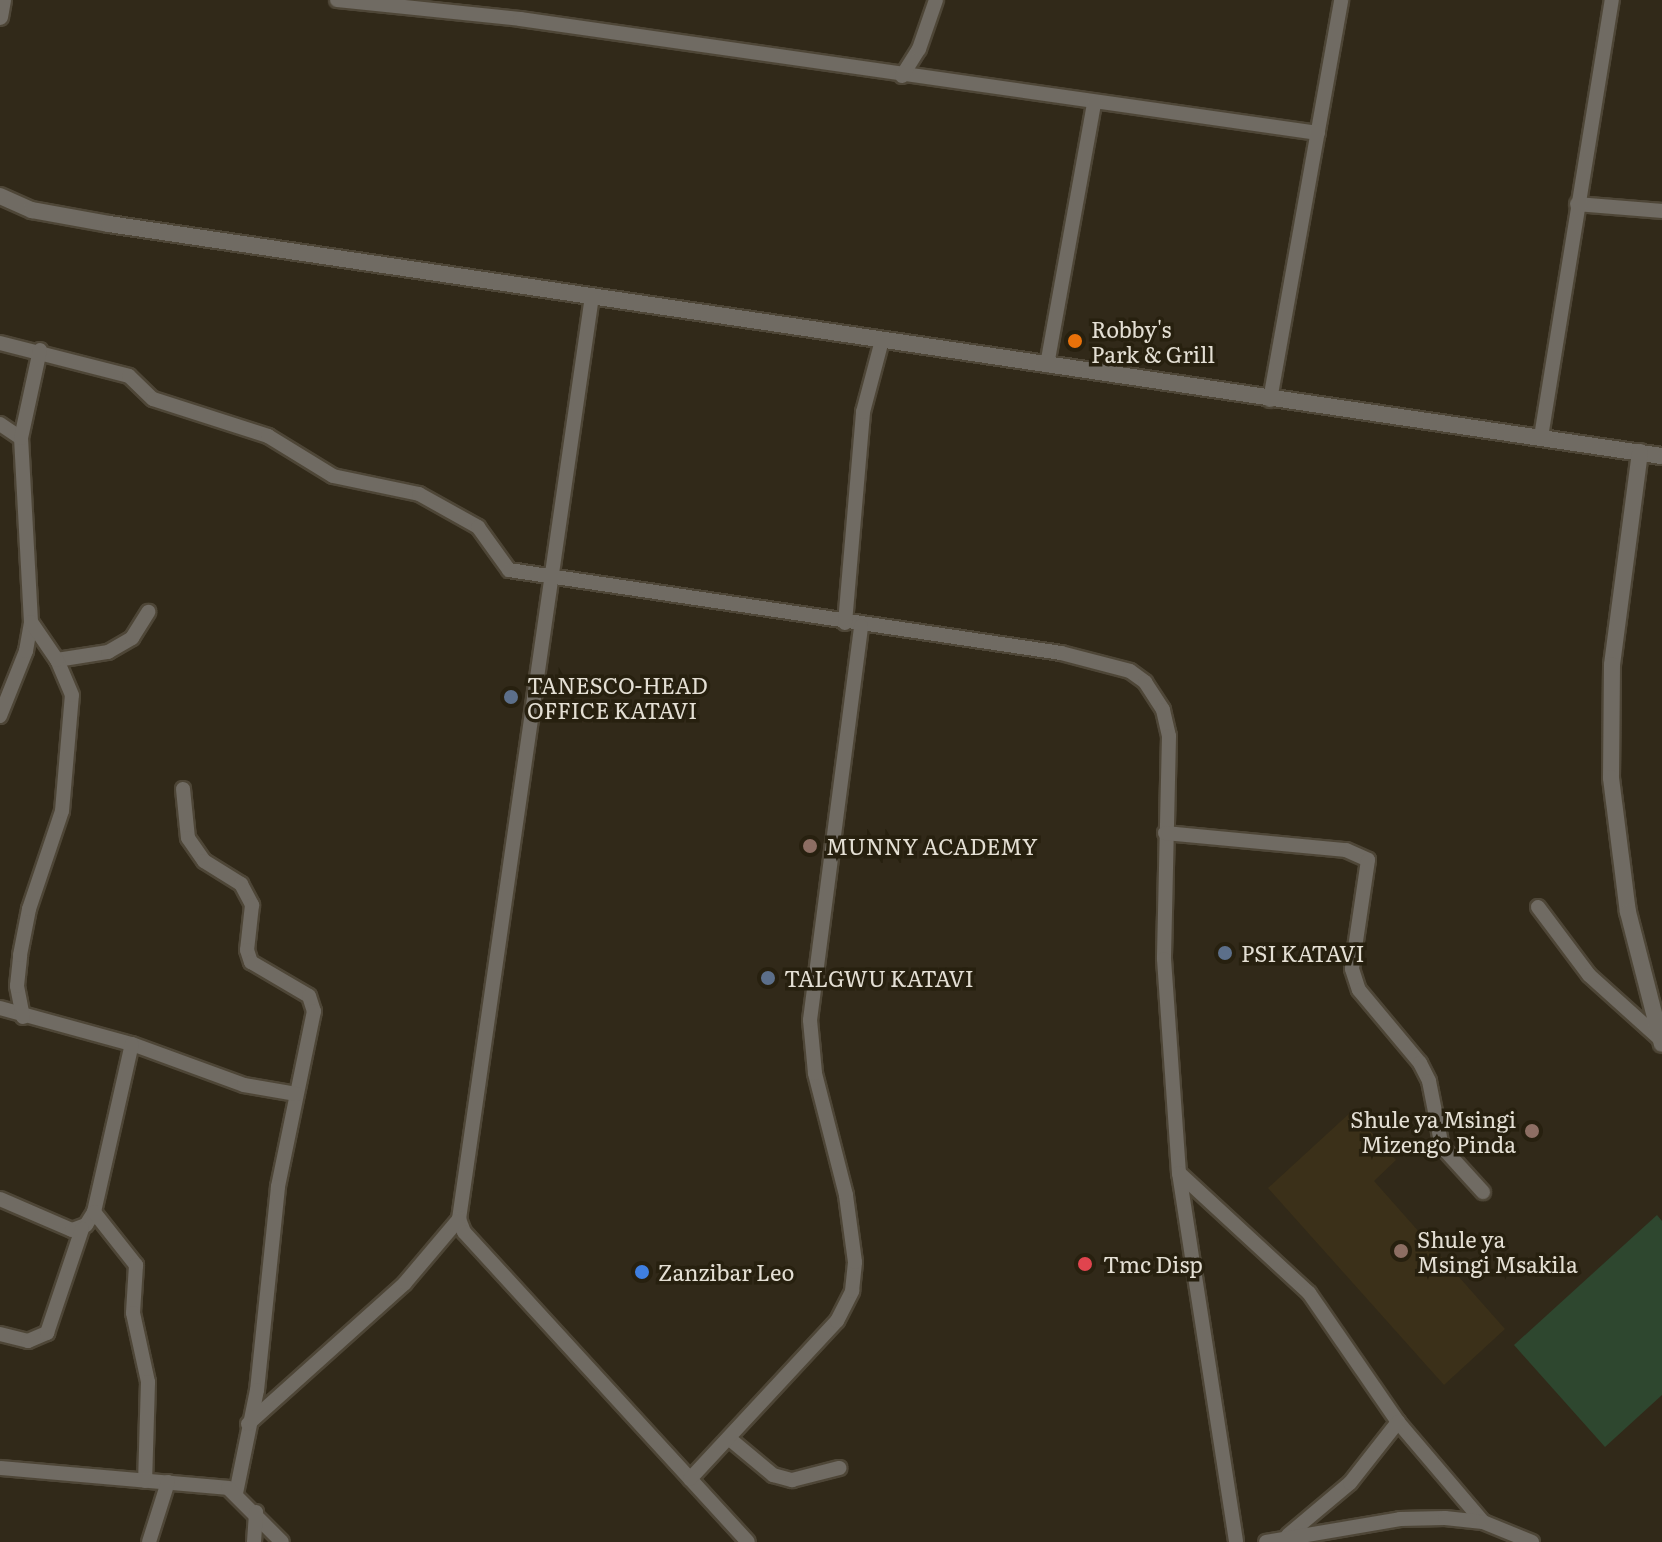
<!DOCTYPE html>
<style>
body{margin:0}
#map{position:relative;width:1662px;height:1542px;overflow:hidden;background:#312919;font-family:Literata,serif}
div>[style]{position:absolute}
.built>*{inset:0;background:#3b3019}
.green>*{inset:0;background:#2e472f}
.roads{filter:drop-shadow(2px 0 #4e4637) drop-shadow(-2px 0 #4e4637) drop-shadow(0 2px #4e4637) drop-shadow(0 -2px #4e4637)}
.minor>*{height:14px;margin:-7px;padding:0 7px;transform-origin:7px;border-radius:7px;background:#706b63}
.tertiary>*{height:16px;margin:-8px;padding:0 8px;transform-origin:8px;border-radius:8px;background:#706b63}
.dots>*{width:22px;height:22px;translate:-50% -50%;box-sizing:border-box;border:4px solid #27200f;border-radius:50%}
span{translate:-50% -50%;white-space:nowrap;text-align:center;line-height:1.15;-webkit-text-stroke:7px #27200f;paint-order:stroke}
.poi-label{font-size:22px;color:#e4dfd4}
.left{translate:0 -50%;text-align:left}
.right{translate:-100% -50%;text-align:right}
</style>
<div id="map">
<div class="built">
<i style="clip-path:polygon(1352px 1111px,1396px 1160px,1374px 1181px,1505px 1329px,1444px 1385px,1268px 1188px)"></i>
</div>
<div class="green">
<i style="clip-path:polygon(1657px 1215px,1662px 1221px,1662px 1395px,1605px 1447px,1514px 1345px)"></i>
</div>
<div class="roads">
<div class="minor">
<i style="left:337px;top:0;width:184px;rotate:5.9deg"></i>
<i style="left:520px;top:19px;width:806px;rotate:8.13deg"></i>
<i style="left:902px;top:76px;width:32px;rotate:-58deg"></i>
<i style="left:919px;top:49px;width:52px;rotate:-70.9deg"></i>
<i style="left:1577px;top:204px;width:85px;rotate:4.7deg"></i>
<i style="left:592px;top:296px;width:933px;rotate:98.2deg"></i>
<i style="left:459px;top:1219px;width:14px;rotate:69deg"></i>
<i style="left:464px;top:1232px;width:420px;rotate:47.5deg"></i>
<i style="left:0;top:343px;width:133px;rotate:14.3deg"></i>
<i style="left:129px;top:376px;width:33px;rotate:44deg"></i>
<i style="left:153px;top:399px;width:121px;rotate:17.8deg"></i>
<i style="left:268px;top:436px;width:76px;rotate:31.6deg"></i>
<i style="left:333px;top:476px;width:88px;rotate:11.8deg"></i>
<i style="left:419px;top:494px;width:68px;rotate:29.2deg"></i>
<i style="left:478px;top:527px;width:53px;rotate:54.2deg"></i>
<i style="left:509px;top:570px;width:558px;rotate:8.55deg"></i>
<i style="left:1061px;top:653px;width:71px;rotate:14.6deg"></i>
<i style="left:1130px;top:671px;width:19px;rotate:36deg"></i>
<i style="left:1145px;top:682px;width:33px;rotate:57deg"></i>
<i style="left:1163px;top:710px;width:27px;rotate:77deg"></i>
<i style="left:1169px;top:736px;width:223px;rotate:91.3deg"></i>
<i style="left:1164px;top:959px;width:215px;rotate:86deg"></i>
<i style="left:1179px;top:1173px;width:373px;rotate:81.2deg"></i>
<i style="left:1047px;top:365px;width:266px;rotate:-79.8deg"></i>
<i style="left:1270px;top:400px;width:406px;rotate:-79.9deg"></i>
<i style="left:0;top:424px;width:25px;rotate:34deg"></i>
<i style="left:1541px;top:437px;width:443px;rotate:-80.8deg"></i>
<i style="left:845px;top:623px;width:212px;rotate:-85.1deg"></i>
<i style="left:863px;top:412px;width:74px;rotate:-75.2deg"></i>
<i style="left:57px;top:660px;width:52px;rotate:-8.9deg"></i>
<i style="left:108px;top:652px;width:28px;rotate:-30deg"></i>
<i style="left:132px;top:638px;width:31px;rotate:-58deg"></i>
<i style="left:0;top:716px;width:70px;rotate:-68.2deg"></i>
<i style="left:26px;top:651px;width:29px;rotate:-80deg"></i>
<i style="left:31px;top:622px;width:184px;rotate:-93.1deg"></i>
<i style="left:21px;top:438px;width:90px;rotate:-77.8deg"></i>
<i style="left:183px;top:789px;width:49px;rotate:84.2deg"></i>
<i style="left:188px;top:838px;width:28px;rotate:55deg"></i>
<i style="left:204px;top:861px;width:44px;rotate:31.9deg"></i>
<i style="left:241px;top:884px;width:24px;rotate:62deg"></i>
<i style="left:252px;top:905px;width:45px;rotate:96.3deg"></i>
<i style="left:247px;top:950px;width:13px;rotate:72deg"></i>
<i style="left:251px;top:962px;width:67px;rotate:30.4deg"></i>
<i style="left:309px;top:996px;width:16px;rotate:72deg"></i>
<i style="left:314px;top:1011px;width:180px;rotate:101.6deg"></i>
<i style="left:278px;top:1187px;width:204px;rotate:95.9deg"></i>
<i style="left:257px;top:1390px;width:105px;rotate:101.5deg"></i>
<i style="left:1165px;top:833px;width:182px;rotate:5.4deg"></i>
<i style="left:1346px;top:850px;width:24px;rotate:24deg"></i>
<i style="left:1368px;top:860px;width:110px;rotate:98.4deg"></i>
<i style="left:1352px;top:969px;width:22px;rotate:72deg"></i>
<i style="left:1359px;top:990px;width:95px;rotate:50.1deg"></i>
<i style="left:1420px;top:1063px;width:20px;rotate:63deg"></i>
<i style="left:1429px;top:1081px;width:67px;rotate:78.9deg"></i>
<i style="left:1442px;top:1147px;width:61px;rotate:47.7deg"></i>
<i style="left:1538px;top:907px;width:85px;rotate:53.1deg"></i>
<i style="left:1589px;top:975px;width:96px;rotate:42deg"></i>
<i style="left:0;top:1008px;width:137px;rotate:15.3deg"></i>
<i style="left:132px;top:1044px;width:119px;rotate:20.1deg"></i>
<i style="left:244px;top:1085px;width:53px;rotate:9.8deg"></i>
<i style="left:23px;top:1017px;width:32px;rotate:-101deg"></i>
<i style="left:17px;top:986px;width:31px;rotate:-84deg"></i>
<i style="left:20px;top:955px;width:47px;rotate:-78.9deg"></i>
<i style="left:29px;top:909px;width:103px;rotate:-71.4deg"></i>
<i style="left:62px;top:811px;width:116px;rotate:-85.1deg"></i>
<i style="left:72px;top:695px;width:38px;rotate:-113deg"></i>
<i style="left:57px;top:660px;width:46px;rotate:-124.4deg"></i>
<i style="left:1179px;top:1173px;width:177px;rotate:42.7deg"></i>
<i style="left:1309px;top:1293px;width:157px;rotate:55.4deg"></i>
<i style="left:1398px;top:1422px;width:131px;rotate:49.6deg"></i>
<i style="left:0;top:1199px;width:78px;rotate:23.3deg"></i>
<i style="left:72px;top:1230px;width:15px;rotate:-20deg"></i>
<i style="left:86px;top:1225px;width:15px;rotate:-58deg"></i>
<i style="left:94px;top:1212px;width:172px;rotate:-77.3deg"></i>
<i style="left:94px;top:1212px;width:68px;rotate:51.6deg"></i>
<i style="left:136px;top:1265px;width:48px;rotate:93.6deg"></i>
<i style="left:133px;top:1313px;width:71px;rotate:77.7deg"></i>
<i style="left:148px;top:1382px;width:99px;rotate:91.7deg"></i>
<i style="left:0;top:1334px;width:29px;rotate:14deg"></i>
<i style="left:28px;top:1341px;width:21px;rotate:-23deg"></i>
<i style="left:47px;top:1333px;width:110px;rotate:-71.4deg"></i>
<i style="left:248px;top:1424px;width:211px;rotate:-41.9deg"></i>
<i style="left:405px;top:1283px;width:84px;rotate:-49.8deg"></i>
<i style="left:731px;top:1440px;width:55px;rotate:39.8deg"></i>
<i style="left:773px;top:1475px;width:20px;rotate:15deg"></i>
<i style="left:792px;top:1480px;width:49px;rotate:-14.3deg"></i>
<i style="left:0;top:1468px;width:229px;rotate:5deg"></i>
<i style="left:228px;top:1488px;width:76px;rotate:45deg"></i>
<i style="left:690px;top:1479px;width:216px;rotate:-47.1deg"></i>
<i style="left:837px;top:1321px;width:34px;rotate:-63deg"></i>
<i style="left:852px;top:1291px;width:29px;rotate:-84deg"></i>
<i style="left:855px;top:1262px;width:68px;rotate:-97.7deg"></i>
<i style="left:846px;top:1195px;width:126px;rotate:-104.3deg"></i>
<i style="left:815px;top:1073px;width:53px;rotate:-95.4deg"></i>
<i style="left:810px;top:1020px;width:397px;rotate:-82.6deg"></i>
<i style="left:1288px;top:1535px;width:81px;rotate:-40deg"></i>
<i style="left:1350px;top:1483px;width:78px;rotate:-51.8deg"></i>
<i style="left:149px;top:1542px;width:63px;rotate:-72.4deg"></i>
<i style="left:254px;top:1542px;width:30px;rotate:-86deg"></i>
<i style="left:1266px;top:1542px;width:136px;rotate:-9.7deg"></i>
<i style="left:1400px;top:1519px;width:45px;rotate:-1.3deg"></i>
<i style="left:1445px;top:1518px;width:38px;rotate:6deg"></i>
<i style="left:1483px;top:1522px;width:53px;rotate:22.2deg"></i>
</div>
<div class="tertiary">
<i style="left:0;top:17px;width:17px;rotate:-80deg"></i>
<i style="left:0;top:196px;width:35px;rotate:24deg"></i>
<i style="left:32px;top:210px;width:78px;rotate:10.3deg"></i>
<i style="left:109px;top:224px;width:1570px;rotate:8.5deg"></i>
<i style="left:1640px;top:452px;width:215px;rotate:97.5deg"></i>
<i style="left:1612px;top:665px;width:113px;rotate:90.5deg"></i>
<i style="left:1611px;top:778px;width:135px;rotate:82.8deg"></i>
<i style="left:1628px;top:912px;width:136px;rotate:75.6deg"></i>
</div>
</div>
<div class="dots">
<i style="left:1075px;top:341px;background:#e8710a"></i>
<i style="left:511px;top:697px;background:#5c6f8a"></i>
<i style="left:810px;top:846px;background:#8d6e63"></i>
<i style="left:1225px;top:953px;background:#5c6f8a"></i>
<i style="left:768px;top:978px;background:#5c6f8a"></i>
<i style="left:1532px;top:1131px;background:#8d6e63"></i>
<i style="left:1401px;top:1251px;background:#8d6e63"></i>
<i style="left:1085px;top:1264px;background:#e0444e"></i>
<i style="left:642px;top:1272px;background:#3f7fe0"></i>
</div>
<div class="poi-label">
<span class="left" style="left:1091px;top:341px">Robby's<br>Park &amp; Grill</span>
<span class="left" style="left:527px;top:697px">TANESCO-HEAD<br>OFFICE KATAVI</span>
<span class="left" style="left:826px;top:846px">MUNNY ACADEMY</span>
<span class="left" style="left:1241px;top:953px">PSI KATAVI</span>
<span class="left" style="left:784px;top:978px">TALGWU KATAVI</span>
<span class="right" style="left:1516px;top:1131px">Shule ya Msingi<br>Mizengo Pinda</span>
<span class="left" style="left:1417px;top:1251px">Shule ya<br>Msingi Msakila</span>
<span class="left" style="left:1103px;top:1264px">Tmc Disp</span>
<span class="left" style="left:658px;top:1272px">Zanzibar Leo</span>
</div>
</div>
